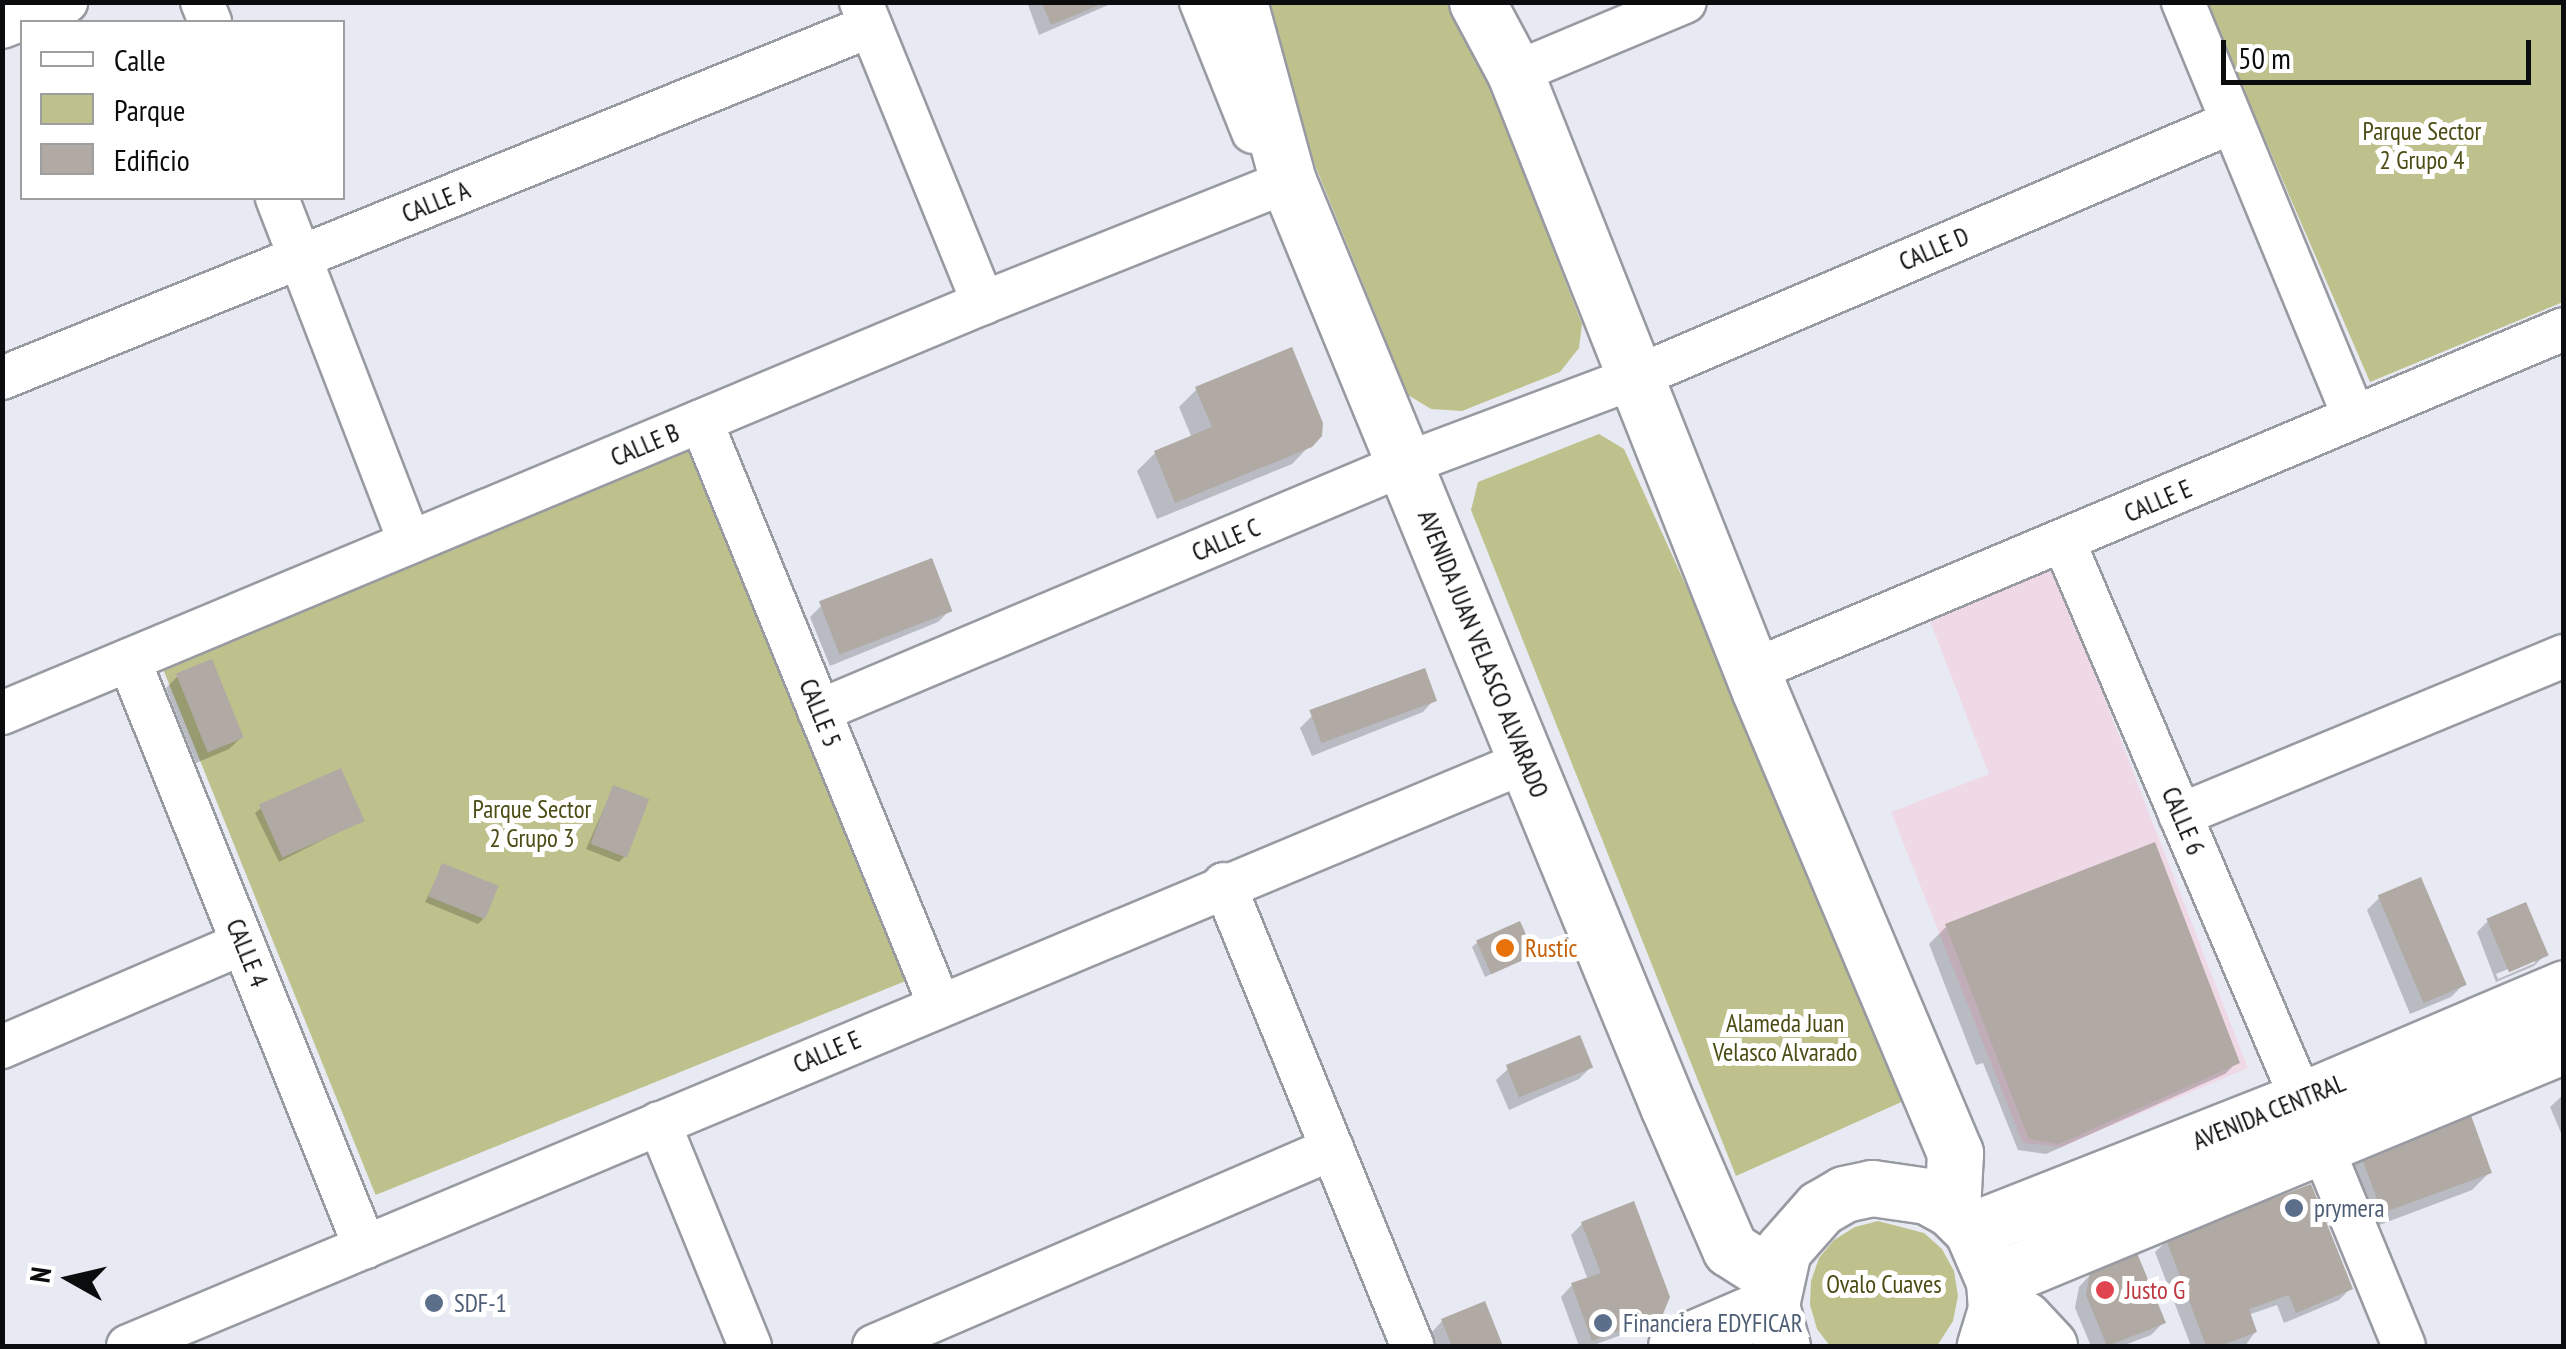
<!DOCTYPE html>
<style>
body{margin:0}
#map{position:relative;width:2566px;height:1349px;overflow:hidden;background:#e7eaf2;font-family:"PT Sans Narrow",sans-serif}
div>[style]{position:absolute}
.commercial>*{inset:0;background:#f0d9e6}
.green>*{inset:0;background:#bfc18d;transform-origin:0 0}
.shadow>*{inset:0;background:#0003}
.building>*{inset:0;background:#b0a9a4;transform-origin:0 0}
.roads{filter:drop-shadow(2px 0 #989aa2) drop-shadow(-2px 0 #989aa2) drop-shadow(0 2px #989aa2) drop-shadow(0 -2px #989aa2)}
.street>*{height:42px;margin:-21px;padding:0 21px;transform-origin:21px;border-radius:21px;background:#fff}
.secondary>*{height:55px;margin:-27.5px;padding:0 27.5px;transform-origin:27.5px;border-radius:27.5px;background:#fff}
.dots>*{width:28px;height:28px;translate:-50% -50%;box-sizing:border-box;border:5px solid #fff;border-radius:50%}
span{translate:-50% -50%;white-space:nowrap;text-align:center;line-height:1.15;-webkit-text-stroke:10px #fff;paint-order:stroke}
.park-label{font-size:25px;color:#4c4d15}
.street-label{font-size:25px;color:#0b0c0e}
.food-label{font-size:25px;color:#c56008}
.left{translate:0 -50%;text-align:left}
.service-label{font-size:25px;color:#4e5e75}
.health-label{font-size:25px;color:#be3a42}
.frame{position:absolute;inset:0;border:5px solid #0b0c0e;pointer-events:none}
.legend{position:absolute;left:20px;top:20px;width:325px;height:180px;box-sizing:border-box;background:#fff;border:2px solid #9d9e9f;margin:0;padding:12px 18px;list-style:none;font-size:30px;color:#0b0c0e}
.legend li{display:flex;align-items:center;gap:20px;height:50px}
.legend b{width:50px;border:2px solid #9d9e9f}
.north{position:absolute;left:20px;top:1229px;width:100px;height:100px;-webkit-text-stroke:8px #fff;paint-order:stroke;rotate:278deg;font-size:28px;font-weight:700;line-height:40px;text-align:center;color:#0b0c0e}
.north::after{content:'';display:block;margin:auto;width:35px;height:45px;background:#0b0c0e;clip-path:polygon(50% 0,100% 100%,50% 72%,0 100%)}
.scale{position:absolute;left:2221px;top:40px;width:310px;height:45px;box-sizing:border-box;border:5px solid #0b0c0e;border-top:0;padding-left:12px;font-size:30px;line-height:35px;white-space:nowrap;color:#0b0c0e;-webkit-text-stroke:8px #fff;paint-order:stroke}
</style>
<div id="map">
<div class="commercial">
<i style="clip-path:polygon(2052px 563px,2248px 1068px,2061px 1147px,2023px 1143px,1891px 812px,1989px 774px,1927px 613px)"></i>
</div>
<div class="green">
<i style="clip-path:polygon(1267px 3px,1451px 3px,1486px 76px,1582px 324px,1579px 348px,1560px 372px,1462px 411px,1431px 409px,1408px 395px,1315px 165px)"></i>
<i style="clip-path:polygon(2206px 3px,2563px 3px,2563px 302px,2370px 382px)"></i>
<i style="clip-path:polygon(1599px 434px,1624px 449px,1917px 1095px,1736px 1176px,1471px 510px,1478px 482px)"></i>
<i style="left:690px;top:449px;width:574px;height:571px;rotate:68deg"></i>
<i style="clip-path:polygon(1878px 1221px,1924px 1233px,1942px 1249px,1954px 1271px,1958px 1296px,1953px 1321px,1937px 1346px,1830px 1346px,1817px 1329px,1810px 1305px,1811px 1281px,1819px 1258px,1834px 1240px,1855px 1227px)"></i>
</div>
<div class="shadow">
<i style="clip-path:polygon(1027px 2px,1115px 2px,1039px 35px)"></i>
<i style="clip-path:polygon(1196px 390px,1320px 435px,1292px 464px,1157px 519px,1137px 471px,1155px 453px,1192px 438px,1179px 407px)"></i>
<i style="clip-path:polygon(822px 605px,949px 611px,938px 622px,830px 666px,810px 617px)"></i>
<i style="clip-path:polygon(178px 676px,241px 738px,229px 749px,196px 763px,166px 688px)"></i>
<i style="clip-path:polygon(1434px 700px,1423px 712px,1312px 756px,1300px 728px,1312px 716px)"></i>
<i style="clip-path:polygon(613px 788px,624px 857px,619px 862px,586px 849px)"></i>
<i style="clip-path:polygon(261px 808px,362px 820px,279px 862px,255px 813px)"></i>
<i style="clip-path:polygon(443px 866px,483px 919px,478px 924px,425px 902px)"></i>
<i style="clip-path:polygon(2379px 898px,2463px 985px,2451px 997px,2410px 1014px,2367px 910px)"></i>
<i style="clip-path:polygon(evenodd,2488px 921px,2546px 954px,2534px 966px,2496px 982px,2477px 932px,2488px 921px,2535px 958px,2535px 963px,2498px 979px,2496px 974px,2535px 958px)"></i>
<i style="clip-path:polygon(1946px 927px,2237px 1062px,2225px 1074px,2046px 1154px,2018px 1150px,1983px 1063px,1976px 1065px,1929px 944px)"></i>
<i style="clip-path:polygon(1478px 942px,1532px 955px,1485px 977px,1472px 947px)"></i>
<i style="clip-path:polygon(1591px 1067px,1579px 1079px,1509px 1110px,1496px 1080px,1508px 1069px)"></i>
<i style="clip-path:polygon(2564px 1094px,2564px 1140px,2550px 1107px)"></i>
<i style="clip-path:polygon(2362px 1154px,2490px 1172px,2472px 1190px,2366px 1230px,2344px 1172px)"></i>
<i style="clip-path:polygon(1582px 1224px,1661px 1313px,1649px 1325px,1591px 1346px,1579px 1346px,1561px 1297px,1572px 1285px,1588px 1280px,1571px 1235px)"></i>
<i style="clip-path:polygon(2167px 1241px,2350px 1289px,2339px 1300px,2284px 1323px,2277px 1305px,2248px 1315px,2255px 1332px,2245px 1346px,2191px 1346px,2155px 1252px)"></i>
<i style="clip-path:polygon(2091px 1274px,2163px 1323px,2151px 1335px,2122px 1346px,2091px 1346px,2075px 1308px,2079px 1287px)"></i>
<i style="clip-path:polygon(1483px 1304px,1500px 1346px,1436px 1346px,1431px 1333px,1442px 1321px)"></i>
</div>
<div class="building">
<i style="clip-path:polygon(1042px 3px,1104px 3px,1051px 25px)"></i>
<i style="clip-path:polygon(1292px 347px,1323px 423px,1322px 436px,1312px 447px,1175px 503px,1154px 451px,1212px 427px,1195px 387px)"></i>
<i style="left:932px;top:558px;width:57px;height:121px;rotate:69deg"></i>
<i style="left:212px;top:659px;width:85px;height:39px;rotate:68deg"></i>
<i style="left:1425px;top:668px;width:35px;height:123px;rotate:70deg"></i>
<i style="left:341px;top:768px;width:58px;height:90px;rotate:66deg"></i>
<i style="left:613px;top:785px;width:39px;height:63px;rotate:21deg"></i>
<i style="clip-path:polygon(2155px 842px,2240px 1063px,2059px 1144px,2029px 1139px,1945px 924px)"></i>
<i style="left:442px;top:863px;width:61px;height:36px;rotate:22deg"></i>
<i style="left:2421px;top:877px;width:117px;height:47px;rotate:67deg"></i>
<i style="left:2526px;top:902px;width:58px;height:43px;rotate:67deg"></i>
<i style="left:1520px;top:921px;width:37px;height:48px;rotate:66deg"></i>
<i style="left:1580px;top:1035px;width:35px;height:80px;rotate:68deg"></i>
<i style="left:2469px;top:1110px;width:67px;height:117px;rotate:70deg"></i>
<i style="clip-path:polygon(2311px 1184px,2353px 1289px,2296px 1313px,2289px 1295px,2249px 1309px,2257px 1332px,2220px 1346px,2206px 1346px,2166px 1239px)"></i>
<i style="clip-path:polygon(1634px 1201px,1670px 1297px,1663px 1314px,1592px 1341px,1571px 1283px,1601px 1273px,1581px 1222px)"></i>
<i style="clip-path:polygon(2137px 1253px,2166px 1323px,2107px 1346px,2086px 1295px,2090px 1272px)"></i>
<i style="clip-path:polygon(1485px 1301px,1503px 1346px,1452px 1346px,1441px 1319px)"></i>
</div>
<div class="roads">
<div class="street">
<i style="left:202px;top:2px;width:22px;rotate:68deg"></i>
<i style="left:861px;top:2px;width:325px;rotate:67.9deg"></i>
<i style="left:1201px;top:2px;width:140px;rotate:68.2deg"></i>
<i style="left:2183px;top:2px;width:448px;rotate:67.6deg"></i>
<i style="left:2px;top:27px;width:69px;rotate:-21.3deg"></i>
<i style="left:1515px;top:73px;width:184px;rotate:-22.7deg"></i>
<i style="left:277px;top:198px;width:369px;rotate:68.9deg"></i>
<i style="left:2px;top:378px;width:937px;rotate:-22.07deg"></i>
<i style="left:701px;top:421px;width:630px;rotate:67.79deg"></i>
<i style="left:2064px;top:542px;width:607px;rotate:66.9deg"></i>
<i style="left:129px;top:660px;width:633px;rotate:68.1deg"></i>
<i style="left:1752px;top:671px;width:881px;rotate:-22.84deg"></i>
<i style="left:819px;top:711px;width:636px;rotate:-22.86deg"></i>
<i style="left:1405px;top:464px;width:247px;rotate:-20.6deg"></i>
<i style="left:1636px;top:377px;width:648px;rotate:-23.16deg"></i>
<i style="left:2px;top:713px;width:1063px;rotate:-22.68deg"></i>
<i style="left:983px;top:303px;width:328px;rotate:-21.8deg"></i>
<i style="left:2180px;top:815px;width:416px;rotate:-22.5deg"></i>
<i style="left:1224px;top:884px;width:499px;rotate:67.8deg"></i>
<i style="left:2px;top:1047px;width:262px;rotate:-23.3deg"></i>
<i style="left:659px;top:1123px;width:241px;rotate:67.8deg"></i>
<i style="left:2322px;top:1147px;width:215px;rotate:67.6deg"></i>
<i style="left:128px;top:1346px;width:1516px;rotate:-22.69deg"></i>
<i style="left:874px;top:1346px;width:499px;rotate:-23.3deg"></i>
</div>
<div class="secondary">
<i style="left:1239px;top:2px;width:186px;rotate:74.7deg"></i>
<i style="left:1288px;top:181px;width:1000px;rotate:67.67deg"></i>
<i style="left:1668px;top:1106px;width:156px;rotate:66.6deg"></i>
<i style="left:1730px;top:1249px;width:52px;rotate:32.5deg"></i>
<i style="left:1477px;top:2px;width:81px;rotate:61.8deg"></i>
<i style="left:1515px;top:73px;width:663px;rotate:68.39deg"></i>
<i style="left:1759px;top:689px;width:504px;rotate:67.1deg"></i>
<i style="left:1955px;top:1153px;width:57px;rotate:93deg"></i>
<i style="left:1972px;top:1230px;width:355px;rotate:-21.5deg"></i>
<i style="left:2302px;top:1100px;width:285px;rotate:-23.1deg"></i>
<i style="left:1994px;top:1281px;width:617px;rotate:-22.49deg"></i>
<i style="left:1996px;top:1309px;width:30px;rotate:20deg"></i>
<i style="left:2024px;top:1319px;width:37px;rotate:47deg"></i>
<i style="left:1676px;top:1346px;width:103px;rotate:-23.3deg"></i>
<i style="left:1782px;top:1346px;width:42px;rotate:-105deg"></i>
<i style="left:1771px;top:1305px;width:56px;rotate:-77.7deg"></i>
<i style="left:1783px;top:1250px;width:56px;rotate:-48.6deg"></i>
<i style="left:1820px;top:1208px;width:28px;rotate:-30deg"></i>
<i style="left:1844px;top:1194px;width:29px;rotate:-12deg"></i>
<i style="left:1872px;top:1188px;width:56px;rotate:8.3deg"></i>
<i style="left:1927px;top:1196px;width:29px;rotate:29deg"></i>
<i style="left:1952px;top:1210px;width:28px;rotate:45deg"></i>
<i style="left:1972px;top:1230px;width:56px;rotate:66.7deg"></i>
<i style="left:1994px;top:1281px;width:28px;rotate:86deg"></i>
<i style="left:1996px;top:1309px;width:39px;rotate:107deg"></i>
</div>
</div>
<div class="dots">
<i style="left:1505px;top:948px;background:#e8710a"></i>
<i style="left:2294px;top:1208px;background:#5c6f8a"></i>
<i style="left:2105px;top:1290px;background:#e0444e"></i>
<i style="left:434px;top:1303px;background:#5c6f8a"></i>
<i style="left:1603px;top:1323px;background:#5c6f8a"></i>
</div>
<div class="park-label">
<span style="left:2422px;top:146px">Parque Sector<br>2 Grupo 4</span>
<span style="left:532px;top:824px">Parque Sector<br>2 Grupo 3</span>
<span style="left:1785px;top:1038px">Alameda Juan<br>Velasco Alvarado</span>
<span style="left:1884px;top:1284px">Ovalo Cuaves</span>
</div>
<div class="street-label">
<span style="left:436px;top:202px;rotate:-22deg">CALLE A</span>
<span style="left:1934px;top:249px;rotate:-23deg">CALLE D</span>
<span style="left:645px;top:445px;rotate:-23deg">CALLE B</span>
<span style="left:2158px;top:501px;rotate:-23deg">CALLE E</span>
<span style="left:1226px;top:540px;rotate:-23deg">CALLE C</span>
<span style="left:1483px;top:654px;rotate:68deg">AVENIDA JUAN VELASCO ALVARADO</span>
<span style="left:820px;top:713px;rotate:68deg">CALLE 5</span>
<span style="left:2183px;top:821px;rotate:67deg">CALLE 6</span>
<span style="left:247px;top:953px;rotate:68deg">CALLE 4</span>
<span style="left:827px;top:1052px;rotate:-23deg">CALLE E</span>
<span style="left:2269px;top:1112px;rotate:-22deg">AVENIDA CENTRAL</span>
</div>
<div class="food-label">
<span class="left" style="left:1525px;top:948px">Rustic</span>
</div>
<div class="service-label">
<span class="left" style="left:2314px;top:1208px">prymera</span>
<span class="left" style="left:454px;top:1303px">SDF-1</span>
<span class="left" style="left:1623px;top:1323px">Financiera EDYFICAR</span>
</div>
<div class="health-label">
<span class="left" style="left:2125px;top:1290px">Justo G</span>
</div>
<div class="frame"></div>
<ul class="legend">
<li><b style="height:12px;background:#fff"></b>Calle</li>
<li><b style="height:28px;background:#bfc18d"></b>Parque</li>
<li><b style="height:28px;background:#b0a9a4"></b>Edificio</li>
</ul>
<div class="north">N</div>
<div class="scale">50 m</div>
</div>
